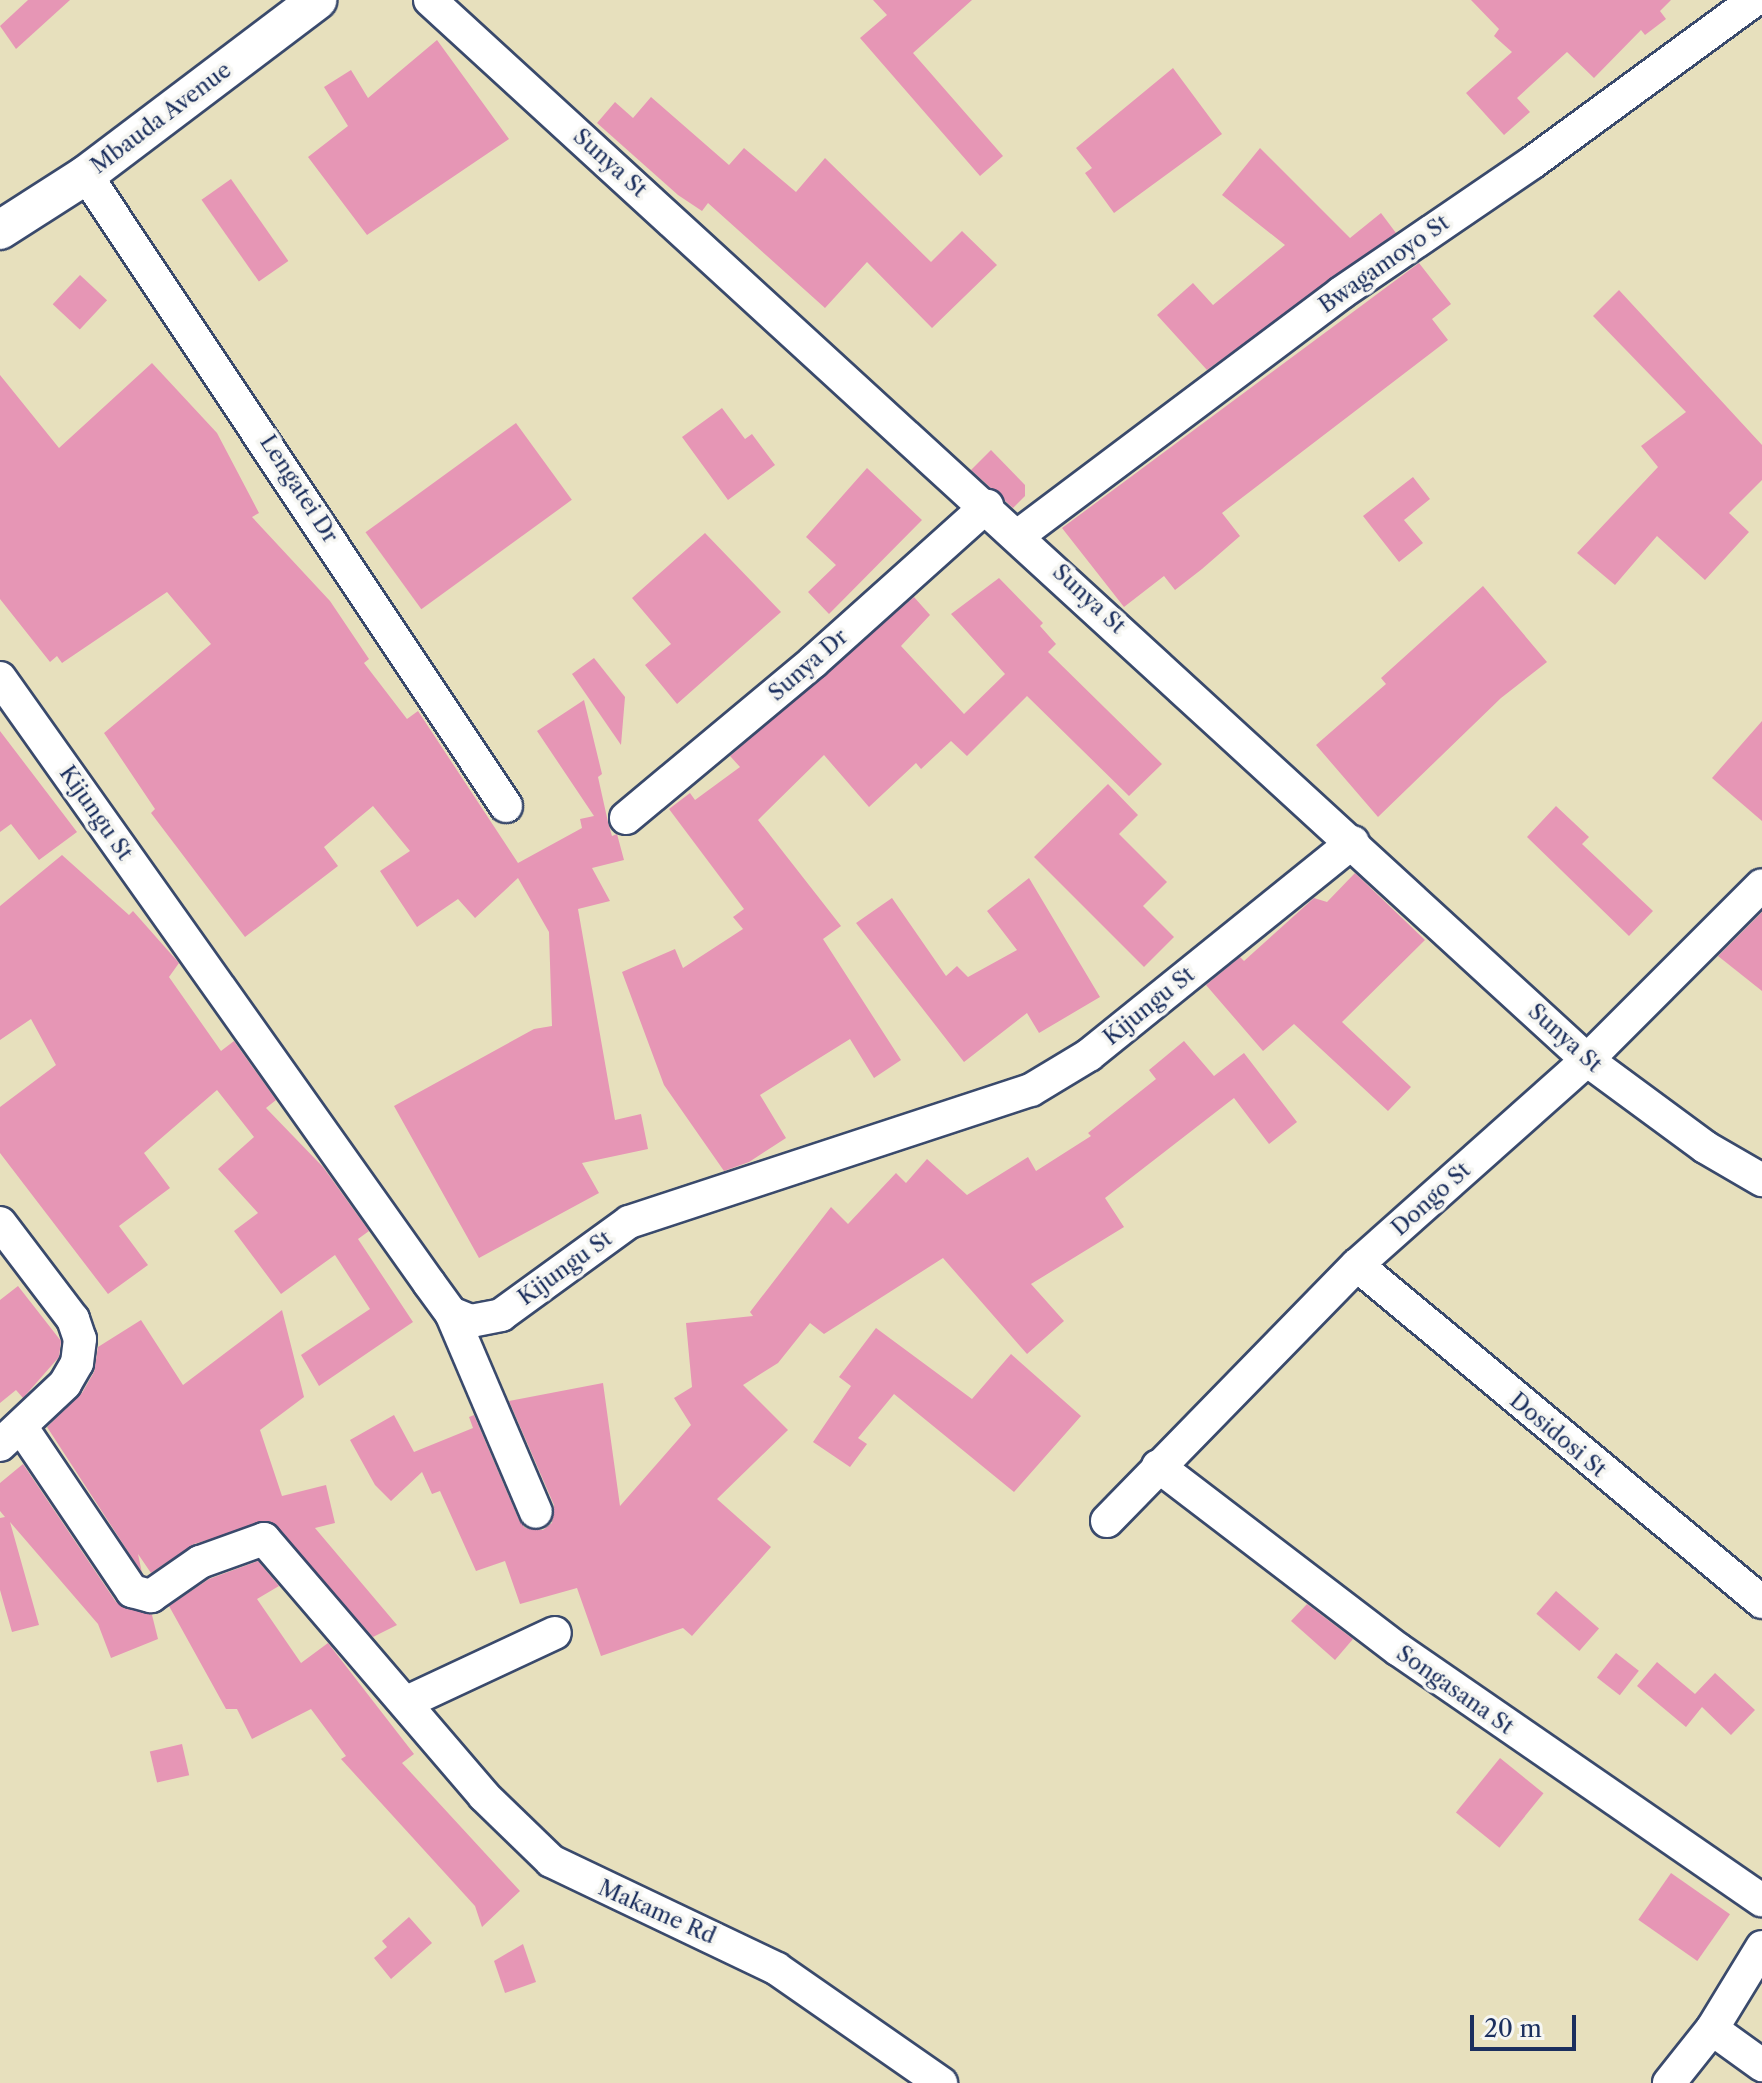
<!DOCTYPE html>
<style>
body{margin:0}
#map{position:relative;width:1762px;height:2083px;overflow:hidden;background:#e7e0bd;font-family:"Libre Caslon Text",serif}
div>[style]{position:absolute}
.building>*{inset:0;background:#e696b5;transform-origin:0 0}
.roads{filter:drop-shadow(2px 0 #3a4a6c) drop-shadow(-2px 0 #3a4a6c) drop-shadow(0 2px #3a4a6c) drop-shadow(0 -2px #3a4a6c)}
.minor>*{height:32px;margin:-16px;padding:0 16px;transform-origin:16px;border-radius:16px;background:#fff}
.tertiary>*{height:38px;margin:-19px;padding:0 19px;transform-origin:19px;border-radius:19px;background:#fff}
span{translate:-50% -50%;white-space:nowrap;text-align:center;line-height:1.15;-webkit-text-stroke:7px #f6f6f2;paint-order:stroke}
.street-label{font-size:22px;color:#1b2f5e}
.scale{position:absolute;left:1470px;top:2015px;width:106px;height:36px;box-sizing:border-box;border:4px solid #1b2f5e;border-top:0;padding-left:10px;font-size:24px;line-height:28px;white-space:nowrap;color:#1b2f5e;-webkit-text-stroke:6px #f6f6f2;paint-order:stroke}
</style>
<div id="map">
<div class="building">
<i style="clip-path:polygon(28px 0,70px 0,16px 49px,0 26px)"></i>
<i style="clip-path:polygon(873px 0,972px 0,913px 53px,1003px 156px,980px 176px,860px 38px,887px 15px)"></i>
<i style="clip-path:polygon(1471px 0,1671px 0,1660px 11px,1666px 19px,1645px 35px,1641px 30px,1594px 78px,1567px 52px,1517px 98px,1530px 112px,1504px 135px,1466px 93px,1512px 52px,1494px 36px,1499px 29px)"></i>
<i style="clip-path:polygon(437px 40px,509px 139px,367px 235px,308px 157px,348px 126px,324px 87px,351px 70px,368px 98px)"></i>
<i style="clip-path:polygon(1173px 68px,1222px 134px,1114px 213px,1085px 173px,1092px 168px,1076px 148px)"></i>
<i style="clip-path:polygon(651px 97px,729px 165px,744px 148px,796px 192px,825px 158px,931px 262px,962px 231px,997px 265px,932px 328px,867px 262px,825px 308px,708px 203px,702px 211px,678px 195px,597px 123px,615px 102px,633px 118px)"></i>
<i style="clip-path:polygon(1260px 148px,1350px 238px,1381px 213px,1396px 233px,1207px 370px,1157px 315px,1193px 283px,1213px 305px,1285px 245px,1222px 195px)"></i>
<i style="left:231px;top:179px;width:100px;height:36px;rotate:55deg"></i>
<i style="clip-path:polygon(1419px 263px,1451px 304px,1432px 319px,1448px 340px,1222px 513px,1240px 536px,1202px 569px,1175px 590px,1164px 576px,1124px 607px,1062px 528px)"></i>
<i style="left:80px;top:275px;width:37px;height:40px;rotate:43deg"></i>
<i style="clip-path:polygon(1619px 290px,1762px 445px,1762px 480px,1729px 513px,1749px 532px,1705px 580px,1657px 536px,1615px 585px,1577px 553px,1658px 467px,1641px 446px,1686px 412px,1593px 316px)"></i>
<i style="clip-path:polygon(152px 363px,217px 433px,259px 513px,252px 517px,330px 601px,369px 659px,364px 663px,407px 719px,418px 711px,518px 863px,582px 828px,580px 819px,594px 816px,537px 731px,584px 700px,602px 774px,598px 777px,608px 822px,612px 836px,617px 834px,624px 860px,592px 868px,610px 901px,578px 909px,615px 1120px,641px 1114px,648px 1149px,582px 1163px,599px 1193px,479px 1258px,394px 1106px,534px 1029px,552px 1026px,549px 932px,518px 878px,475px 918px,458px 899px,417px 927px,380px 871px,410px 851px,373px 806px,324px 847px,338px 866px,245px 937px,151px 813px,155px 809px,104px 733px,211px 644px,167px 592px,62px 663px,57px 656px,50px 662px,0 599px,0 375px,59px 448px)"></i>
<i style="clip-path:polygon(722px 408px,745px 439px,752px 434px,775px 465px,728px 500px,682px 437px)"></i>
<i style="left:516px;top:423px;width:95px;height:186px;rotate:54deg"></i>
<i style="clip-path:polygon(991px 450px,1025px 485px,1025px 496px,1013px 508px,971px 470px)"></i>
<i style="clip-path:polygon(867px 468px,922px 520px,829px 614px,808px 592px,836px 565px,806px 537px)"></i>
<i style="clip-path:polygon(1413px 477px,1430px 499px,1404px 520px,1423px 543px,1399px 562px,1363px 516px)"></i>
<i style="clip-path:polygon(705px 533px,781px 612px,677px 704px,645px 665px,671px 644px,632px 598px)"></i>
<i style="clip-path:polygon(999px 578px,1043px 623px,1040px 626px,1056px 644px,1048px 652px,1162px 764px,1129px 796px,1027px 696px,967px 756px,951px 741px,921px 769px,916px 763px,869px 807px,824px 755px,758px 820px,841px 926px,823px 939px,901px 1060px,874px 1078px,850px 1039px,760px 1095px,786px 1138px,749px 1162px,724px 1171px,664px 1085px,622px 972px,675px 949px,683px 968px,743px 929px,733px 917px,744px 909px,669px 809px,690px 793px,695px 800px,740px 767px,730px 756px,914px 597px,930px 615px,901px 646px,964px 714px,1005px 674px,951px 614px)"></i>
<i style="clip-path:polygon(1483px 586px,1547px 662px,1501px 698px,1378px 817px,1316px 745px,1386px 684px,1381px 678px)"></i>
<i style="clip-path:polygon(594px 658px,625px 697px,621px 745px,572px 674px)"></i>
<i style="clip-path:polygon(1762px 721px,1762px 821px,1712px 778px)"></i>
<i style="clip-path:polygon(0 731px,77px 832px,39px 860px,11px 824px,0 832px)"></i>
<i style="clip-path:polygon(1108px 784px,1138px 815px,1119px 834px,1167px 882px,1143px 906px,1174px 937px,1144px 967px,1034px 857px)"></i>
<i style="clip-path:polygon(1556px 806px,1589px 837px,1582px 844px,1653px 911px,1629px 936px,1527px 837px)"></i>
<i style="clip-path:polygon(62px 855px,129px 915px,133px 911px,179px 963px,169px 977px,221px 1051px,234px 1041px,276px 1100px,266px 1108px,323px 1167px,369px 1231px,358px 1239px,413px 1322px,319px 1386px,301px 1355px,370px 1309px,335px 1255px,281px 1294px,234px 1231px,258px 1213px,218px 1169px,254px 1137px,217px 1090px,144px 1153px,170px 1188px,119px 1226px,148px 1265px,108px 1294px,0 1153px,0 1107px,56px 1065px,31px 1019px,0 1040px,0 906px)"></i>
<i style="clip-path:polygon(1355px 873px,1425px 940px,1342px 1022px,1411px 1087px,1388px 1111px,1294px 1024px,1263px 1051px,1206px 985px,1240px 957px,1244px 961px,1314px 898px,1327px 902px)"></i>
<i style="clip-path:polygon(1029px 878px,1100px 997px,1039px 1033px,1027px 1013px,964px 1062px,856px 923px,892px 898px,946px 976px,957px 966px,968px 977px,1017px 950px,987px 911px)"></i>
<i style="clip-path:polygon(1762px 912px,1762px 991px,1718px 956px)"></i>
<i style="clip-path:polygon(1184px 1041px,1214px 1076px,1244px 1053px,1297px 1122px,1269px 1144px,1234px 1098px,1105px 1198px,1124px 1227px,1031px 1284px,1064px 1321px,1027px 1354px,943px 1258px,824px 1334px,810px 1323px,778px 1363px,743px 1385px,788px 1430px,717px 1499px,771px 1547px,692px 1636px,683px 1628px,601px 1656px,577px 1588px,520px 1604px,505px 1561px,476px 1571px,440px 1491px,432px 1494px,422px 1472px,391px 1501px,375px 1485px,350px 1440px,394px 1415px,414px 1452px,473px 1428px,469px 1417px,474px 1415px,519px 1520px,525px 1528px,543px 1530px,552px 1523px,554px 1505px,509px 1401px,603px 1383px,620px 1506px,691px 1425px,674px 1398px,692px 1387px,686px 1323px,753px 1316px,750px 1312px,831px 1207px,848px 1224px,896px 1173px,906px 1183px,927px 1159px,967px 1195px,1028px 1157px,1036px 1171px,1091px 1136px,1088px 1133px,1156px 1079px,1149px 1070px)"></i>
<i style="clip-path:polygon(18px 1286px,61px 1341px,59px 1357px,23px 1398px,16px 1390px,0 1403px,0 1300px)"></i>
<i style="clip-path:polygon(282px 1310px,304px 1397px,260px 1430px,282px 1496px,326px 1485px,335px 1523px,315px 1528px,397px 1625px,373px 1637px,270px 1521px,194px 1544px,151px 1573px,138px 1554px,142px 1573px,47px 1427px,82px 1393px,94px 1372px,98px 1347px,141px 1320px,183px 1385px)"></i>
<i style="clip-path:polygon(876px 1328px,972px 1399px,1011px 1354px,1081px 1416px,1014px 1492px,894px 1394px,858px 1438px,867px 1444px,850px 1467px,813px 1442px,851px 1386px,839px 1377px)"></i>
<i style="clip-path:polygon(23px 1464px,116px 1602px,152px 1615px,158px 1639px,111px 1658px,98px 1624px,10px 1522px,39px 1625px,12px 1632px,0 1590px,0 1518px,5px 1517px,0 1511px,0 1483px)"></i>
<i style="clip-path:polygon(258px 1561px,279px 1586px,257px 1599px,301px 1663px,328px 1643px,414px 1754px,402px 1763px,520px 1891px,482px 1927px,475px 1906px,341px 1759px,346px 1756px,311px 1709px,252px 1739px,237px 1709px,226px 1709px,169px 1606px,209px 1579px)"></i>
<i style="left:1556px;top:1591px;width:57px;height:30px;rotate:41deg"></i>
<i style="clip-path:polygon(1307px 1604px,1353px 1639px,1335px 1660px,1291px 1621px)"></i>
<i style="left:1616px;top:1653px;width:29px;height:31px;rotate:38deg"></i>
<i style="clip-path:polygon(1657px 1662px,1695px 1694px,1715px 1673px,1755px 1710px,1731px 1735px,1702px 1707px,1686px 1727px,1637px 1686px)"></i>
<i style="left:182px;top:1744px;width:32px;height:33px;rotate:77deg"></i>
<i style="left:1500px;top:1758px;width:56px;height:70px;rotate:39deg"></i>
<i style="left:1671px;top:1873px;width:72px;height:57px;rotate:35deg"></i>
<i style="clip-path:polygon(409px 1917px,432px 1943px,391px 1979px,374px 1958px,387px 1947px,382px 1941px)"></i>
<i style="clip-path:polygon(523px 1944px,536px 1982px,505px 1993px,494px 1961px)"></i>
</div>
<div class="roads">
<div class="minor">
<i style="left:430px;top:0;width:1569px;rotate:42.49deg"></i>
<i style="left:1587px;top:1060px;width:147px;rotate:36.4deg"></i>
<i style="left:1705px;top:1147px;width:66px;rotate:30.1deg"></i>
<i style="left:86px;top:175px;width:758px;rotate:56.35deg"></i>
<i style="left:1019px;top:535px;width:403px;rotate:-36.9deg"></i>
<i style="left:1341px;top:293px;width:232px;rotate:-34.3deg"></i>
<i style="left:1533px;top:162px;width:274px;rotate:-36.2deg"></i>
<i style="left:0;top:678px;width:742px;rotate:54.66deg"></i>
<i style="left:429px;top:1283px;width:37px;rotate:54deg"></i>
<i style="left:451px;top:1313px;width:22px;rotate:22deg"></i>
<i style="left:471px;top:1321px;width:31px;rotate:-11deg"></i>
<i style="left:501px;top:1315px;width:158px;rotate:-36deg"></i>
<i style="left:629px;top:1222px;width:423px;rotate:-18.2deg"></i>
<i style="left:1031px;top:1090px;width:68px;rotate:-31.1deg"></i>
<i style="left:1089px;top:1055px;width:339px;rotate:-38.9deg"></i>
<i style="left:626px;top:818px;width:244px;rotate:-39.8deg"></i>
<i style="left:813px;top:662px;width:234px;rotate:-41.9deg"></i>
<i style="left:0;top:1223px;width:121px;rotate:52.8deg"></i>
<i style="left:73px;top:1319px;width:21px;rotate:71deg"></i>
<i style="left:80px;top:1339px;width:24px;rotate:97deg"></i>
<i style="left:77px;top:1363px;width:24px;rotate:120deg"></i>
<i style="left:65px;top:1384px;width:89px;rotate:136.8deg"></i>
<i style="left:1357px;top:1265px;width:527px;rotate:39.76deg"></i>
<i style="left:451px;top:1313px;width:216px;rotate:66.9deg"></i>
<i style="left:22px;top:1428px;width:197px;rotate:56deg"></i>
<i style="left:132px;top:1591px;width:20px;rotate:15deg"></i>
<i style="left:151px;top:1596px;width:60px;rotate:-34.8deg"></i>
<i style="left:200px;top:1562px;width:68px;rotate:-19.8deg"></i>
<i style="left:264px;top:1539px;width:338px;rotate:49.4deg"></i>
<i style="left:484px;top:1796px;width:93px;rotate:44.1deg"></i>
<i style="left:551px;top:1861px;width:250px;rotate:25.5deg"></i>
<i style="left:777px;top:1969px;width:200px;rotate:34.8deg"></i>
<i style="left:1158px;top:1466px;width:303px;rotate:37.4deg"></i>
<i style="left:1399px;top:1650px;width:441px;rotate:34.6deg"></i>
<i style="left:1107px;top:1521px;width:358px;rotate:-45.7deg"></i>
<i style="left:1357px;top:1265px;width:308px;rotate:-41.7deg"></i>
<i style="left:1587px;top:1060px;width:247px;rotate:-45deg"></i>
<i style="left:407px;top:1702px;width:163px;rotate:-25deg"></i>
<i style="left:1712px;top:2029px;width:62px;rotate:35.8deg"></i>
<i style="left:1669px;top:2083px;width:69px;rotate:-51.5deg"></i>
<i style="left:1712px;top:2029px;width:96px;rotate:-58.6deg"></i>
</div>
<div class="tertiary">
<i style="left:0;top:230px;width:102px;rotate:-32.6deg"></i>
<i style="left:86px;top:175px;width:290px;rotate:-37.1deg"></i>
</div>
</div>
<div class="street-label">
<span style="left:161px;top:118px;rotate:-37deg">Mbauda Avenue</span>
<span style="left:610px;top:163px;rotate:42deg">Sunya St</span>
<span style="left:1384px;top:264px;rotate:-35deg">Bwagamoyo St</span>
<span style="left:299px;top:489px;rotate:57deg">Lengatei Dr</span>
<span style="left:1089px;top:599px;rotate:43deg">Sunya St</span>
<span style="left:808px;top:665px;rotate:-41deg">Sunya Dr</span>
<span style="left:96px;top:813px;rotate:55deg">Kijungu St</span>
<span style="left:1149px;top:1006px;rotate:-39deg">Kijungu St</span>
<span style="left:1565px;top:1038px;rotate:42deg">Sunya St</span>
<span style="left:1431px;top:1199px;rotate:-42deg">Dongo St</span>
<span style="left:565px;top:1268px;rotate:-36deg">Kijungu St</span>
<span style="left:1558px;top:1435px;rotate:40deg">Dosidosi St</span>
<span style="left:1455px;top:1690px;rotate:35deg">Songasana St</span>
<span style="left:657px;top:1912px;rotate:24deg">Makame Rd</span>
</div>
<div class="scale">20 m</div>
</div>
